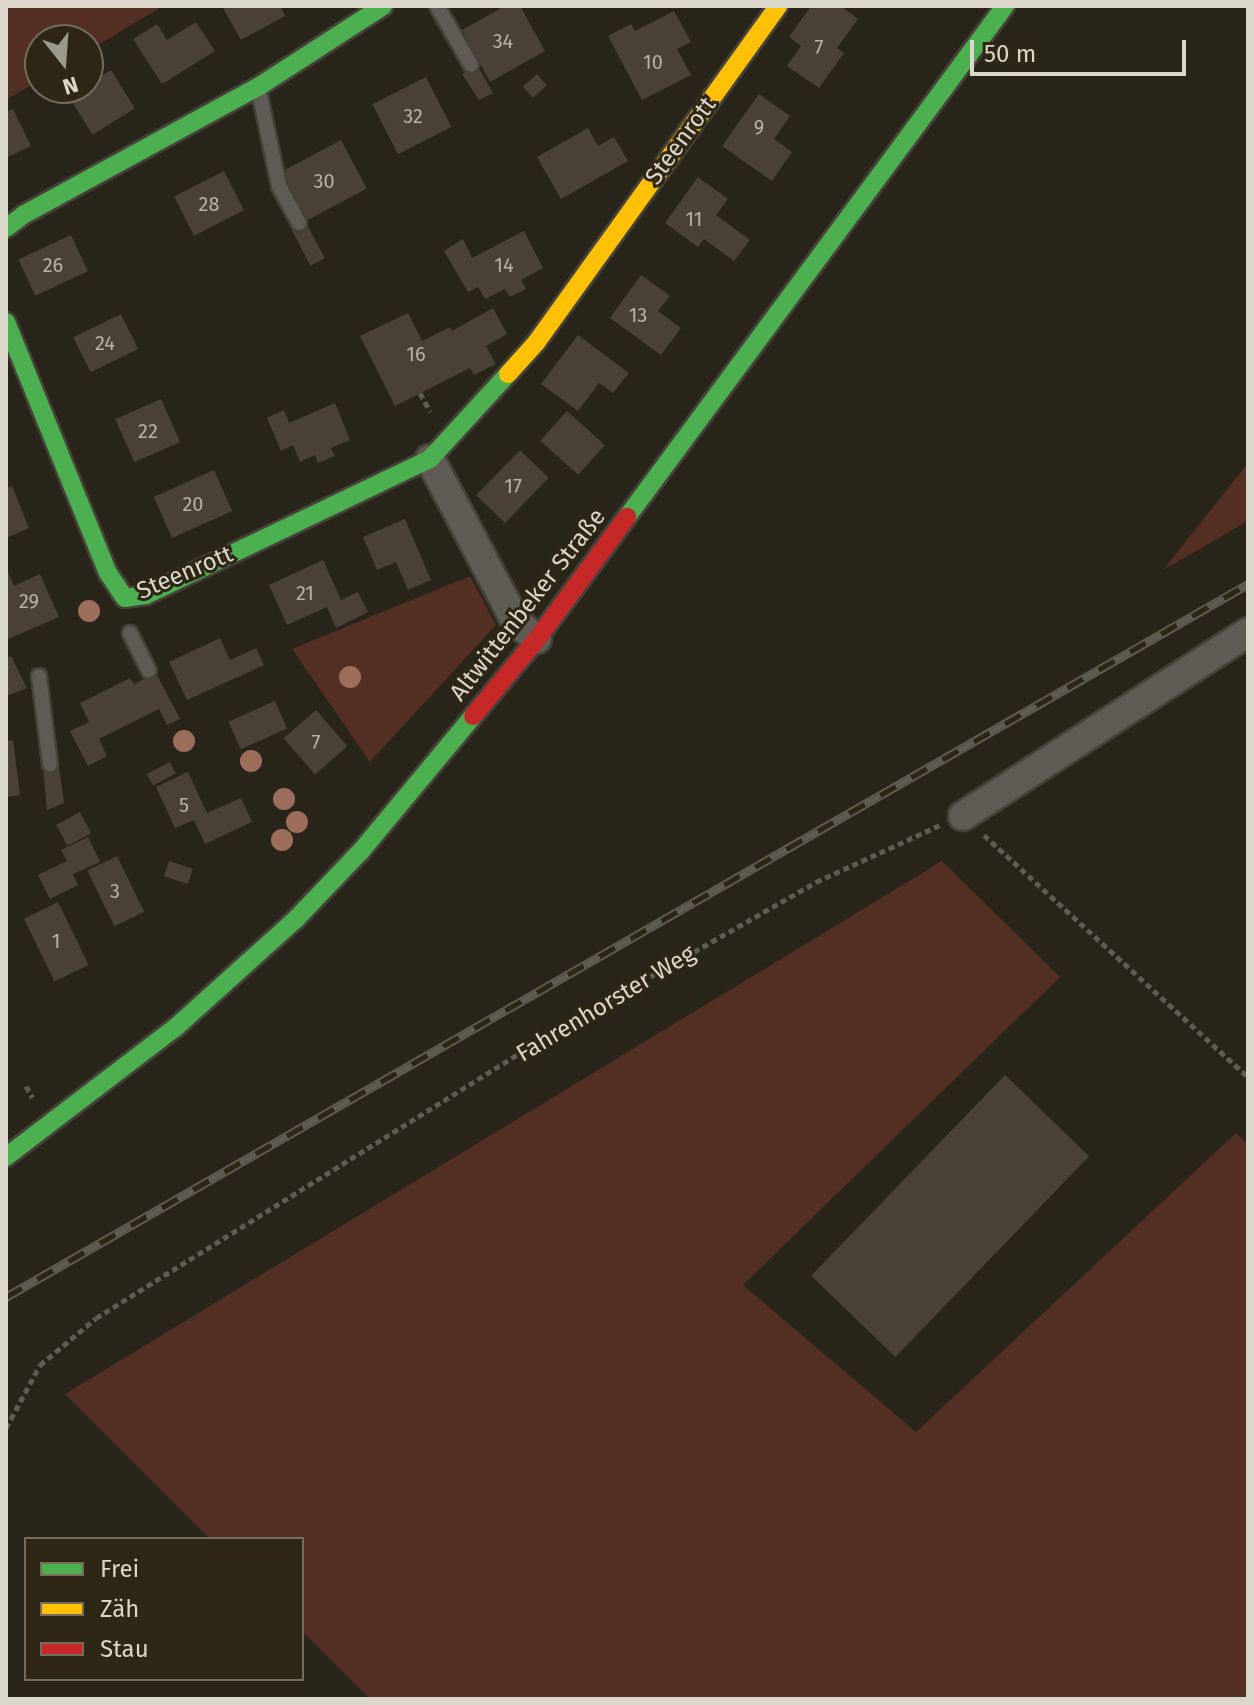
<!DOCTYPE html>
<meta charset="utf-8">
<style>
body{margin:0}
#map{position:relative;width:1254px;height:1705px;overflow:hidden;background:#29251b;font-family:"Fira Sans",sans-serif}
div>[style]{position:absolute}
.green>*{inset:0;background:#542f23}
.building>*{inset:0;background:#4a4236;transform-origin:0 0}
.path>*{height:5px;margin-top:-2.5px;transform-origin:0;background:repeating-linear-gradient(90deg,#605c55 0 6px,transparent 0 10px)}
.roads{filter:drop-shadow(2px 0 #45423a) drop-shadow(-2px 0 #45423a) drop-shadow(0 2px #45423a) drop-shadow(0 -2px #45423a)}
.lane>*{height:14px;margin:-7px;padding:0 7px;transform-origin:7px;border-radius:7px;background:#605c55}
.street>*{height:28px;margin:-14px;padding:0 14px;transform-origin:14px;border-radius:14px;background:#605c55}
.fast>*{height:18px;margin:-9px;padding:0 9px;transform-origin:9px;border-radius:9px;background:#4caf50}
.slow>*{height:18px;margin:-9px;padding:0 9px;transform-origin:9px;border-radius:9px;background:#ffc107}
.jam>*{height:18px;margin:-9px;padding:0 9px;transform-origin:9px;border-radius:9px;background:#c62828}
.rail>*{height:9px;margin-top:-4.5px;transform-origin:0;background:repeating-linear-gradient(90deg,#2f2715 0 18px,#5f5c54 0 36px);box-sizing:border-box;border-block:2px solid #5f5c54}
.trees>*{width:22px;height:22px;margin:-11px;border-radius:50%;background:#9e6e5c}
span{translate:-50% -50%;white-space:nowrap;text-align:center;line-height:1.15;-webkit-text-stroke:6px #2f2715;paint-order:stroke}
.number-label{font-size:20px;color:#b7b2a6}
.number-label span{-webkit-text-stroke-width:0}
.street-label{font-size:24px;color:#dbd7cb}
.frame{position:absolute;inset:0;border:8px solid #dbd7cb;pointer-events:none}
.legend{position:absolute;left:24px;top:1537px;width:280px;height:144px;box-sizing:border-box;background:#2f2715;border:2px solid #746d5e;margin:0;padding:10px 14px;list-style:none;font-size:24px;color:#dbd7cb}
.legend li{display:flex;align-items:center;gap:16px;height:40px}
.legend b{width:40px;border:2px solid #746d5e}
.north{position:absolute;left:24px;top:24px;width:80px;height:80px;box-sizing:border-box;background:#2f2715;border:2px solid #746d5e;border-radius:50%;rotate:163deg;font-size:22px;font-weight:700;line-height:32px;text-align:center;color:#dbd7cb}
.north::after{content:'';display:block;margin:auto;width:28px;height:36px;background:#9d998d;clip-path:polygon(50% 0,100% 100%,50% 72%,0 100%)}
.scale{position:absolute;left:970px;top:40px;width:216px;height:36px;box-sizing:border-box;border:4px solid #dbd7cb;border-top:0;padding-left:10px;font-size:24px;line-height:28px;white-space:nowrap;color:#dbd7cb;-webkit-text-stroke:6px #2f2715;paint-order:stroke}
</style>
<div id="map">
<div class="green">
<i style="clip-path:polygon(6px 6px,163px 6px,88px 51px,88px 40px,40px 40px,40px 80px,6px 100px)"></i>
<i style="clip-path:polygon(1248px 463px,1248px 521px,1163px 570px)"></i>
<i style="clip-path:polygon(470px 576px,496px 625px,370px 762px,292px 649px)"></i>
<i style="clip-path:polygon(942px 861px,1060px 977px,743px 1285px,916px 1432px,1236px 1133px,1248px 1144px,1248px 1699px,370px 1699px,302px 1631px,302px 1539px,210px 1539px,65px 1394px)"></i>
</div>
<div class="building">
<i style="clip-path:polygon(222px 6px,286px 6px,281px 8px,285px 16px,241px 40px)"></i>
<i style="clip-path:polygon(505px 6px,520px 6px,545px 51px,490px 82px,462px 30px)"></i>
<i style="clip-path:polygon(811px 6px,841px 6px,858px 19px,837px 48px,844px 53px,819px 88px,787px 66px,801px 46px,789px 37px)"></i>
<i style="clip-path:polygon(674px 11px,691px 42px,677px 49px,691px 75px,642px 100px,608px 36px,631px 24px,635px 31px)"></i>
<i style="clip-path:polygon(196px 22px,215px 51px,162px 84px,133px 39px,157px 24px,167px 40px)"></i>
<i style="clip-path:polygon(477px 65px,493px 93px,479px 100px,462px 74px)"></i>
<i style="left:111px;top:70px;width:45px;height:50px;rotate:58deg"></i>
<i style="left:537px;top:74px;width:15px;height:19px;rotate:48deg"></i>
<i style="left:426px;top:77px;width:56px;height:60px;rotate:63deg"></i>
<i style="clip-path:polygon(759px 94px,790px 116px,774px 139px,792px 152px,772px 181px,722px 146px)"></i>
<i style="clip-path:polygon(13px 109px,31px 146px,6px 158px,6px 112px)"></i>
<i style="clip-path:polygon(588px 128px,598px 146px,614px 137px,628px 161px,561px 199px,537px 157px)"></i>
<i style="left:341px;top:140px;width:55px;height:68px;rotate:62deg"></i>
<i style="left:224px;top:171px;width:44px;height:56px;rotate:63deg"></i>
<i style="clip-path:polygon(698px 177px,728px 199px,716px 215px,750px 240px,734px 261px,704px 239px,698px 247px,665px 223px)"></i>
<i style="left:306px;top:223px;width:40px;height:16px;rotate:62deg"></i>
<i style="clip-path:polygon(524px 231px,543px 268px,521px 280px,526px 289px,510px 297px,505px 289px,485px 299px,478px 287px,468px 292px,444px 251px,463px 239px,472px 258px)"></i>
<i style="left:71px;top:235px;width:40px;height:58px;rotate:65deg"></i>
<i style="clip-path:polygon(641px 275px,670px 296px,658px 311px,681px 328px,661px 355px,610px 318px)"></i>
<i style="clip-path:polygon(493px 308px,507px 334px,486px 346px,496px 364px,474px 375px,470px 368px,395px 406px,360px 336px,408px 313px,422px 341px,450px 327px,452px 331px)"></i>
<i style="left:121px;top:314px;width:39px;height:53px;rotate:64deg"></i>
<i style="clip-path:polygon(578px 335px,629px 373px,613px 393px,599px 383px,578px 411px,541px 384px)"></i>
<i style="left:161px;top:399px;width:47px;height:50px;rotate:66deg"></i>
<i style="clip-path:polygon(335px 403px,350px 440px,331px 448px,335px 456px,318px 463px,315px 455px,300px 462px,293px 445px,281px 451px,267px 418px,284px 410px,289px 423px)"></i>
<i style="left:567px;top:411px;width:51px;height:40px;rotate:42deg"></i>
<i style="left:520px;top:450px;width:40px;height:63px;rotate:44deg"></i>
<i style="left:214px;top:470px;width:45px;height:66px;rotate:66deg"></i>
<i style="clip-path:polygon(12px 486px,29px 528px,6px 538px,6px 488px)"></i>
<i style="clip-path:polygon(405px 519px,431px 580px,408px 590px,396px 562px,377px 570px,363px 537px)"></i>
<i style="clip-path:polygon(323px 560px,341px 600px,358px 592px,368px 612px,336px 628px,327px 607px,287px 625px,269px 585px)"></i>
<i style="clip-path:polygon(8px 572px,14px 586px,40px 574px,59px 617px,6px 640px)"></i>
<i style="clip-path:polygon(220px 638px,230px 660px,256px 648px,264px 665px,187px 700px,169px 662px)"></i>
<i style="clip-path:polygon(11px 656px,27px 688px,6px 696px,6px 658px)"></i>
<i style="clip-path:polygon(156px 673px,180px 719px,167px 725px,159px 709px,99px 739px,107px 756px,88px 766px,70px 731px,89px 722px,80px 703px,130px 678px,134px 684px)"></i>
<i style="left:275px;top:701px;width:30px;height:51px;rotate:66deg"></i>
<i style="left:316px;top:710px;width:48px;height:43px;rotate:49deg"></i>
<i style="clip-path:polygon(13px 740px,20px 795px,6px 797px,6px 741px)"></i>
<i style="left:170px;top:762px;width:13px;height:26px;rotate:63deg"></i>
<i style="clip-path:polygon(59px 766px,64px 803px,47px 810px,43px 768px)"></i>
<i style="clip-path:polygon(188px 772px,207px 813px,241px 798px,252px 822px,205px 844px,194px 820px,175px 828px,156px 787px)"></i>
<i style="left:80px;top:812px;width:24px;height:27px;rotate:62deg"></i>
<i style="clip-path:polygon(88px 837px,100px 862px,73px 874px,78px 885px,50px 899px,38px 875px,67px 861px,61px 850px)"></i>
<i style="left:117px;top:856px;width:62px;height:33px;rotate:64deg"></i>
<i style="left:169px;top:861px;width:25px;height:16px;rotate:18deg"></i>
<i style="left:58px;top:902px;width:70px;height:38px;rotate:64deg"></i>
<i style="left:1005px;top:1075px;width:117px;height:279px;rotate:44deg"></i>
</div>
<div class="path">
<i style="left:420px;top:393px;width:21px;rotate:61deg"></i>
<i style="left:984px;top:835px;width:358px;rotate:42.5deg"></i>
<i style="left:26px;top:1086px;width:13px;rotate:61deg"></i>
<i style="left:6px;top:1428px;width:72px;rotate:-61.6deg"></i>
<i style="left:40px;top:1365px;width:73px;rotate:-40deg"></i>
<i style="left:96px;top:1318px;width:541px;rotate:-32.02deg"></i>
<i style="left:555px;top:1031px;width:301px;rotate:-29.7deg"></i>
<i style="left:816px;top:882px;width:136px;rotate:-24.7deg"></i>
</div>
<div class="roads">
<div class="lane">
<i style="left:437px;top:6px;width:68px;rotate:60deg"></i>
<i style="left:259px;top:91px;width:97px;rotate:78.1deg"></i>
<i style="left:279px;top:186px;width:42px;rotate:61.6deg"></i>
<i style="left:130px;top:633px;width:42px;rotate:63.4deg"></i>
<i style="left:39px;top:676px;width:89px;rotate:82.9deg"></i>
</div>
<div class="street">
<i style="left:430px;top:459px;width:184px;rotate:62.2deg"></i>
<i style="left:516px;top:622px;width:27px;rotate:39deg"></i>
<i style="left:963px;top:816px;width:339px;rotate:-32.8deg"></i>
</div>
<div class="fast">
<i style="left:6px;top:228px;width:21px;rotate:-37deg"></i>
<i style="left:23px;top:215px;width:268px;rotate:-28.6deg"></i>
<i style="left:258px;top:87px;width:149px;rotate:-32.9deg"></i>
<i style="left:6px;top:322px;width:271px;rotate:67.9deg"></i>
<i style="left:108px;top:573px;width:30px;rotate:56deg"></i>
<i style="left:125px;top:598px;width:21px;rotate:-8deg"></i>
<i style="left:146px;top:595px;width:315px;rotate:-25.6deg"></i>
<i style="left:430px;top:459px;width:115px;rotate:-47.5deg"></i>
<i style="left:627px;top:517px;width:636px;rotate:-53.51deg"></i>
<i style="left:6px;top:1157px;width:213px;rotate:-37.4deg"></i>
<i style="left:175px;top:1028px;width:163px;rotate:-42deg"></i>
<i style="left:296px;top:919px;width:94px;rotate:-46.3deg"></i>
<i style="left:361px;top:851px;width:175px;rotate:-50.3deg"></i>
</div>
<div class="slow">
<i style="left:508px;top:374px;width:42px;rotate:-47.9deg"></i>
<i style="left:536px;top:343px;width:415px;rotate:-54.3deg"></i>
</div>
<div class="jam">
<i style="left:473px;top:716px;width:100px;rotate:-50.3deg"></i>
<i style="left:537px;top:639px;width:152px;rotate:-53.6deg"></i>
</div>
</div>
<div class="rail">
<i style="left:6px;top:1297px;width:1432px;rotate:-29.86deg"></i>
</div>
<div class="trees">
<i style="left:89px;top:611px"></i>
<i style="left:350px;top:677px"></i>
<i style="left:184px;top:741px"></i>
<i style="left:251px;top:761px"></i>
<i style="left:284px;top:799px"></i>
<i style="left:297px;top:822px"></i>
<i style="left:282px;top:840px"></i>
</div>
<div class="number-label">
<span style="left:503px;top:41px">34</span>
<span style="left:819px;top:47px">7</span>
<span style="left:653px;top:62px">10</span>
<span style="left:413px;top:116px">32</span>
<span style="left:759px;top:127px">9</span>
<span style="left:324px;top:181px">30</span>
<span style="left:209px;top:204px">28</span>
<span style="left:694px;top:219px">11</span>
<span style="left:53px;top:265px">26</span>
<span style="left:504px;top:265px">14</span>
<span style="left:638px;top:315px">13</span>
<span style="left:105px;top:343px">24</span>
<span style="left:416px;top:354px">16</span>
<span style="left:148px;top:431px">22</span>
<span style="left:513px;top:486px">17</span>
<span style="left:193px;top:504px">20</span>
<span style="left:305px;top:593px">21</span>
<span style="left:29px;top:601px">29</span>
<span style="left:316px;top:742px">7</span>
<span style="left:184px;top:805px">5</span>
<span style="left:115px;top:891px">3</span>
<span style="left:56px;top:941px">1</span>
</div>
<div class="street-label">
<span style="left:681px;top:141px;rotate:-54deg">Steenrott</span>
<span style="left:185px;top:573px;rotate:-23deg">Steenrott</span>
<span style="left:528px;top:605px;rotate:-52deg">Altwittenbeker Straße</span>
<span style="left:606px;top:1004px;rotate:-31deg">Fahrenhorster Weg</span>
</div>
<div class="frame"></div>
<ul class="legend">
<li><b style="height:10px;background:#4caf50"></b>Frei</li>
<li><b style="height:10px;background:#ffc107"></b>Zäh</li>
<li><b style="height:10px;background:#c62828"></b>Stau</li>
</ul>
<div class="north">N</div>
<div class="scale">50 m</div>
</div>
